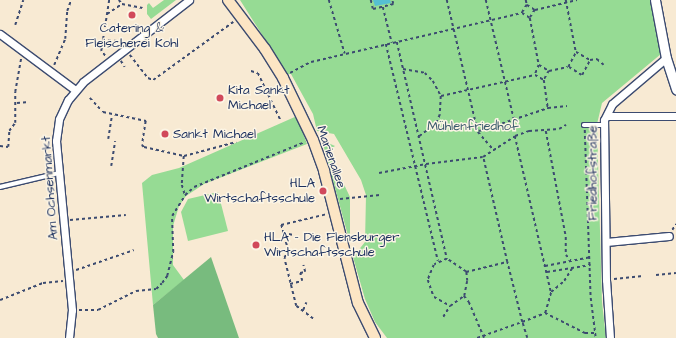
<!DOCTYPE html>
<meta charset="utf-8">
<style>
body{margin:0}
#map{position:relative;width:676px;height:338px;overflow:hidden;background:#f8ead3;font-family:"Architects Daughter",sans-serif}
div>[style]{position:absolute}
.green>*{inset:0;background:#96db94}
.forest>*{inset:0;background:#78bb7e}
.water>*{inset:0;background:#56c0d2}
.path>*{height:1.5px;margin-top:-0.75px;transform-origin:0;background:repeating-linear-gradient(90deg,#3c4b70 0 3px,transparent 0 6px)}
.roads{filter:drop-shadow(1px 0 #3c4b70) drop-shadow(-1px 0 #3c4b70) drop-shadow(0 1px #3c4b70) drop-shadow(0 -1px #3c4b70)}
.service>*{height:3.5px;margin:-1.75px;padding:0 1.75px;transform-origin:1.75px;border-radius:1.75px;background:#fff}
.minor>*{height:7px;margin:-3.5px;padding:0 3.5px;transform-origin:3.5px;border-radius:3.5px;background:#fff}
.tertiary>*{height:9px;margin:-4.5px;padding:0 4.5px;transform-origin:4.5px;border-radius:4.5px;background:#fff}
.secondary>*{height:10px;margin:-5px;padding:0 5px;transform-origin:5px;border-radius:5px;background:#fce5c4}
.dots>*{width:11px;height:11px;translate:-50% -50%;box-sizing:border-box;border:2px solid #fcf5e5;border-radius:50%}
span{translate:-50% -50%;white-space:nowrap;text-align:center;line-height:1.15;-webkit-text-stroke:3px #fcf5e5;paint-order:stroke}
.poi-label{font-size:13px;color:#1b2f5e}
.left{translate:0 -50%;text-align:left}
.right{translate:-100% -50%;text-align:right}
.park-label{font-size:13px;color:#3a5a6c}
.street-label{font-size:13px;color:#1b2f5e}
</style>
<div id="map">
<div class="green">
<i style="clip-path:polygon(164px 0,176px 0,151px 19px,147px 14px,147px 5px,149px 3px,153px 8px)"></i>
<i style="clip-path:polygon(240px 0,651px 0,661px 54px,602px 103px,597px 124px,602px 302px,606px 338px,387px 338px,375px 322px,365px 299px,353px 257px,365px 242px,366px 195px,361px 180px,334px 134px,317px 131px,313px 114px,291px 74px,287px 74px)"></i>
<i style="clip-path:polygon(297px 116px,307px 144px,204px 184px,186px 196px,179px 206px,173px 226px,173px 265px,184px 280px,153px 305px,142px 183px,152px 175px,179px 168px)"></i>
<i style="clip-path:polygon(326px 142px,335px 146px,328px 151px,350px 197px,350px 243px,323px 144px)"></i>
<i style="clip-path:polygon(218px 192px,228px 231px,188px 241px,181px 212px,188px 199px)"></i>
</div>
<div class="forest">
<i style="clip-path:polygon(211px 257px,239px 338px,158px 338px,156px 334px,153px 305px)"></i>
</div>
<div class="water">
<i style="clip-path:polygon(373px 0,390px 0,391px 3px,375px 6px)"></i>
</div>
<div class="path">
<i style="left:119px;top:0;width:5px;rotate:53deg"></i>
<i style="left:122px;top:4px;width:21px;rotate:11deg"></i>
<i style="left:329px;top:0;width:56px;rotate:73.5deg"></i>
<i style="left:371px;top:0;width:9px;rotate:77deg"></i>
<i style="left:373px;top:9px;width:21px;rotate:-14deg"></i>
<i style="left:393px;top:4px;width:4px;rotate:-104deg"></i>
<i style="left:447px;top:0;width:136px;rotate:76.8deg"></i>
<i style="left:478px;top:132px;width:23px;rotate:49deg"></i>
<i style="left:486px;top:0;width:122px;rotate:76.8deg"></i>
<i style="left:526px;top:0;width:5px;rotate:79deg"></i>
<i style="left:527px;top:5px;width:9px;rotate:32deg"></i>
<i style="left:535px;top:10px;width:9px;rotate:122deg"></i>
<i style="left:530px;top:18px;width:48px;rotate:79.2deg"></i>
<i style="left:539px;top:65px;width:11px;rotate:112deg"></i>
<i style="left:535px;top:75px;width:10px;rotate:29deg"></i>
<i style="left:544px;top:80px;width:28px;rotate:82deg"></i>
<i style="left:566px;top:0;width:53px;rotate:79.1deg"></i>
<i style="left:527px;top:5px;width:9px;rotate:122deg"></i>
<i style="left:522px;top:13px;width:9px;rotate:32deg"></i>
<i style="left:383px;top:7px;width:37px;rotate:76deg"></i>
<i style="left:535px;top:10px;width:43px;rotate:-13.4deg"></i>
<i style="left:107px;top:14px;width:18px;rotate:-34deg"></i>
<i style="left:15px;top:25px;width:26px;rotate:-72deg"></i>
<i style="left:102px;top:40px;width:16px;rotate:4deg"></i>
<i style="left:118px;top:41px;width:4px;rotate:45deg"></i>
<i style="left:397px;top:42px;width:223px;rotate:77deg"></i>
<i style="left:386px;top:44px;width:223px;rotate:76.5deg"></i>
<i style="left:130px;top:55px;width:29px;rotate:52deg"></i>
<i style="left:148px;top:78px;width:5px;rotate:22deg"></i>
<i style="left:153px;top:80px;width:99px;rotate:-35.9deg"></i>
<i style="left:105px;top:56px;width:6px;rotate:-129deg"></i>
<i style="left:101px;top:51px;width:52px;rotate:-81.1deg"></i>
<i style="left:121px;top:61px;width:7px;rotate:56deg"></i>
<i style="left:54px;top:65px;width:28px;rotate:-67deg"></i>
<i style="left:65px;top:39px;width:28px;rotate:-86deg"></i>
<i style="left:67px;top:11px;width:12px;rotate:-70deg"></i>
<i style="left:539px;top:65px;width:12px;rotate:31deg"></i>
<i style="left:549px;top:71px;width:10px;rotate:119deg"></i>
<i style="left:569px;top:67px;width:15px;rotate:32deg"></i>
<i style="left:582px;top:75px;width:17px;rotate:-62deg"></i>
<i style="left:403px;top:69px;width:22px;rotate:10deg"></i>
<i style="left:425px;top:73px;width:11px;rotate:45deg"></i>
<i style="left:433px;top:81px;width:17px;rotate:62deg"></i>
<i style="left:441px;top:96px;width:19px;rotate:93deg"></i>
<i style="left:440px;top:115px;width:10px;rotate:114deg"></i>
<i style="left:436px;top:124px;width:21px;rotate:143deg"></i>
<i style="left:251px;top:71px;width:7px;rotate:16deg"></i>
<i style="left:258px;top:73px;width:53px;rotate:64.4deg"></i>
<i style="left:549px;top:71px;width:19px;rotate:-12deg"></i>
<i style="left:568px;top:67px;width:17px;rotate:-62deg"></i>
<i style="left:576px;top:52px;width:16px;rotate:30deg"></i>
<i style="left:590px;top:60px;width:7px;rotate:-8deg"></i>
<i style="left:597px;top:59px;width:9px;rotate:41deg"></i>
<i style="left:290px;top:73px;width:24px;rotate:-28deg"></i>
<i style="left:311px;top:62px;width:217px;rotate:-13.1deg"></i>
<i style="left:441px;top:96px;width:96px;rotate:-12.6deg"></i>
<i style="left:90px;top:98px;width:19px;rotate:47deg"></i>
<i style="left:103px;top:112px;width:44px;rotate:11.8deg"></i>
<i style="left:146px;top:121px;width:24px;rotate:99deg"></i>
<i style="left:142px;top:145px;width:3px;rotate:45deg"></i>
<i style="left:144px;top:147px;width:41px;rotate:12.7deg"></i>
<i style="left:184px;top:156px;width:54px;rotate:-15.1deg"></i>
<i style="left:17px;top:103px;width:12px;rotate:-5deg"></i>
<i style="left:585px;top:130px;width:168px;rotate:88deg"></i>
<i style="left:591px;top:298px;width:40px;rotate:82.9deg"></i>
<i style="left:479px;top:131px;width:73px;rotate:-18.4deg"></i>
<i style="left:548px;top:108px;width:19px;rotate:-6deg"></i>
<i style="left:546px;top:131px;width:108px;rotate:79.3deg"></i>
<i style="left:566px;top:237px;width:18px;rotate:90deg"></i>
<i style="left:566px;top:255px;width:7px;rotate:45deg"></i>
<i style="left:515px;top:136px;width:160px;rotate:77deg"></i>
<i style="left:108px;top:139px;width:24px;rotate:-81deg"></i>
<i style="left:0;top:146px;width:8px;rotate:7deg"></i>
<i style="left:8px;top:147px;width:16px;rotate:-86deg"></i>
<i style="left:9px;top:131px;width:10px;rotate:-53deg"></i>
<i style="left:15px;top:123px;width:31px;rotate:-90deg"></i>
<i style="left:15px;top:92px;width:34px;rotate:-80deg"></i>
<i style="left:184px;top:156px;width:29px;rotate:94deg"></i>
<i style="left:182px;top:185px;width:10px;rotate:73deg"></i>
<i style="left:111px;top:166px;width:25px;rotate:-81deg"></i>
<i style="left:379px;top:173px;width:48px;rotate:-10.8deg"></i>
<i style="left:426px;top:164px;width:57px;rotate:-7deg"></i>
<i style="left:483px;top:157px;width:38px;rotate:-33deg"></i>
<i style="left:515px;top:136px;width:15px;rotate:-20deg"></i>
<i style="left:529px;top:131px;width:30px;rotate:-4deg"></i>
<i style="left:559px;top:129px;width:8px;rotate:-30deg"></i>
<i style="left:340px;top:199px;width:40px;rotate:-5.7deg"></i>
<i style="left:70px;top:220px;width:56px;rotate:-5.1deg"></i>
<i style="left:672px;top:230px;width:7px;rotate:-56deg"></i>
<i style="left:283px;top:233px;width:11px;rotate:10deg"></i>
<i style="left:545px;top:266px;width:47px;rotate:-11.1deg"></i>
<i style="left:76px;top:270px;width:61px;rotate:-19deg"></i>
<i style="left:466px;top:272px;width:42px;rotate:-13.7deg"></i>
<i style="left:507px;top:262px;width:108px;rotate:-102.9deg"></i>
<i style="left:547px;top:272px;width:44px;rotate:-9.2deg"></i>
<i style="left:656px;top:275px;width:20px;rotate:-6deg"></i>
<i style="left:614px;top:279px;width:29px;rotate:-6deg"></i>
<i style="left:290px;top:284px;width:12px;rotate:-14deg"></i>
<i style="left:302px;top:281px;width:8px;rotate:-104deg"></i>
<i style="left:300px;top:273px;width:5px;rotate:-11deg"></i>
<i style="left:305px;top:272px;width:7px;rotate:-106deg"></i>
<i style="left:464px;top:296px;width:8px;rotate:50deg"></i>
<i style="left:469px;top:302px;width:39px;rotate:67deg"></i>
<i style="left:0;top:300px;width:46px;rotate:-21.6deg"></i>
<i style="left:43px;top:283px;width:20px;rotate:-6deg"></i>
<i style="left:79px;top:310px;width:19px"></i>
<i style="left:98px;top:310px;width:42px;rotate:-26.6deg"></i>
<i style="left:136px;top:291px;width:20px;rotate:-6deg"></i>
<i style="left:156px;top:289px;width:8px;rotate:-45deg"></i>
<i style="left:162px;top:283px;width:9px;rotate:-54deg"></i>
<i style="left:167px;top:276px;width:25px;rotate:-76deg"></i>
<i style="left:173px;top:252px;width:36px;rotate:-92deg"></i>
<i style="left:172px;top:216px;width:25px;rotate:-58deg"></i>
<i style="left:185px;top:195px;width:12px;rotate:-42deg"></i>
<i style="left:194px;top:187px;width:120px;rotate:-22.1deg"></i>
<i style="left:303px;top:310px;width:8px;rotate:-67deg"></i>
<i style="left:545px;top:313px;width:45px;rotate:26.6deg"></i>
<i style="left:585px;top:333px;width:9px"></i>
<i style="left:443px;top:317px;width:13px;rotate:-58deg"></i>
<i style="left:450px;top:306px;width:17px;rotate:-36deg"></i>
<i style="left:464px;top:296px;width:15px;rotate:-79deg"></i>
<i style="left:467px;top:281px;width:9px;rotate:-96deg"></i>
<i style="left:466px;top:272px;width:23px;rotate:-146deg"></i>
<i style="left:447px;top:259px;width:14px;rotate:155deg"></i>
<i style="left:434px;top:265px;width:16px;rotate:112deg"></i>
<i style="left:428px;top:280px;width:18px;rotate:71deg"></i>
<i style="left:434px;top:297px;width:18px;rotate:29deg"></i>
<i style="left:313px;top:319px;width:21px;rotate:-143deg"></i>
<i style="left:296px;top:306px;width:49px;rotate:-104deg"></i>
<i style="left:284px;top:258px;width:8px;rotate:-60deg"></i>
<i style="left:288px;top:251px;width:27px;rotate:-105deg"></i>
<i style="left:281px;top:225px;width:47px;rotate:-13.4deg"></i>
<i style="left:477px;top:338px;width:48px;rotate:-19.6deg"></i>
<i style="left:522px;top:322px;width:62px;rotate:-104deg"></i>
<i style="left:527px;top:338px;width:17px;rotate:-107deg"></i>
<i style="left:522px;top:322px;width:25px;rotate:-21deg"></i>
<i style="left:545px;top:313px;width:22px;rotate:-74deg"></i>
<i style="left:551px;top:292px;width:17px;rotate:-40deg"></i>
<i style="left:564px;top:281px;width:15px;rotate:-58deg"></i>
</div>
<div class="roads">
<div class="service">
<i style="left:584px;top:125px;width:19px"></i>
<i style="left:0;top:187px;width:61px;rotate:-13.3deg"></i>
</div>
<div class="minor">
<i style="left:0;top:34px;width:94px;rotate:36.7deg"></i>
<i style="left:607px;top:116px;width:69px"></i>
<i style="left:606px;top:242px;width:63px;rotate:-5.4deg"></i>
<i style="left:69px;top:338px;width:28px;rotate:-84deg"></i>
<i style="left:72px;top:310px;width:170px;rotate:-95.4deg"></i>
<i style="left:56px;top:141px;width:22px;rotate:-82deg"></i>
<i style="left:59px;top:119px;width:21px;rotate:-65deg"></i>
<i style="left:68px;top:100px;width:23px;rotate:-50deg"></i>
<i style="left:83px;top:82px;width:134px;rotate:-37.7deg"></i>
<i style="left:610px;top:338px;width:58px;rotate:-93.9deg"></i>
<i style="left:606px;top:280px;width:160px;rotate:-90.7deg"></i>
<i style="left:604px;top:120px;width:18px;rotate:-63deg"></i>
<i style="left:612px;top:104px;width:71px;rotate:-40.4deg"></i>
</div>
<div class="tertiary">
<i style="left:655px;top:0;width:59px;rotate:79.3deg"></i>
<i style="left:666px;top:58px;width:33px;rotate:72deg"></i>
</div>
<div class="secondary">
<i style="left:228px;top:0;width:61px;rotate:52.9deg"></i>
<i style="left:265px;top:49px;width:34px;rotate:58deg"></i>
<i style="left:283px;top:78px;width:69px;rotate:64.2deg"></i>
<i style="left:313px;top:140px;width:33px;rotate:70deg"></i>
<i style="left:324px;top:171px;width:136px;rotate:75.6deg"></i>
<i style="left:358px;top:303px;width:39px;rotate:64deg"></i>
</div>
</div>
<div class="dots">
<i style="left:132px;top:15px;background:#d1495b"></i>
<i style="left:220px;top:98px;background:#d1495b"></i>
<i style="left:165px;top:134px;background:#d1495b"></i>
<i style="left:323px;top:191px;background:#d1495b"></i>
<i style="left:256px;top:245px;background:#d1495b"></i>
</div>
<div class="poi-label">
<span style="left:132px;top:36px">Catering &amp;<br>Fleischerei Kohl</span>
<span class="left" style="left:228px;top:98px">Kita Sankt<br>Michael</span>
<span class="left" style="left:173px;top:134px">Sankt Michael</span>
<span class="right" style="left:315px;top:191px">HLA<br>Wirtschaftsschule</span>
<span class="left" style="left:264px;top:245px">HLA - Die Flensburger<br>Wirtschaftsschule</span>
</div>
<div class="park-label">
<span style="left:473px;top:126px">Mühlenfriedhof</span>
</div>
<div class="street-label">
<span style="left:331px;top:157px;rotate:71deg">Marienallee</span>
<span style="left:593px;top:173px;rotate:-90deg">Friedhofstraße</span>
<span style="left:50px;top:188px;rotate:-94deg">Am Ochsenmarkt</span>
</div>
</div>
